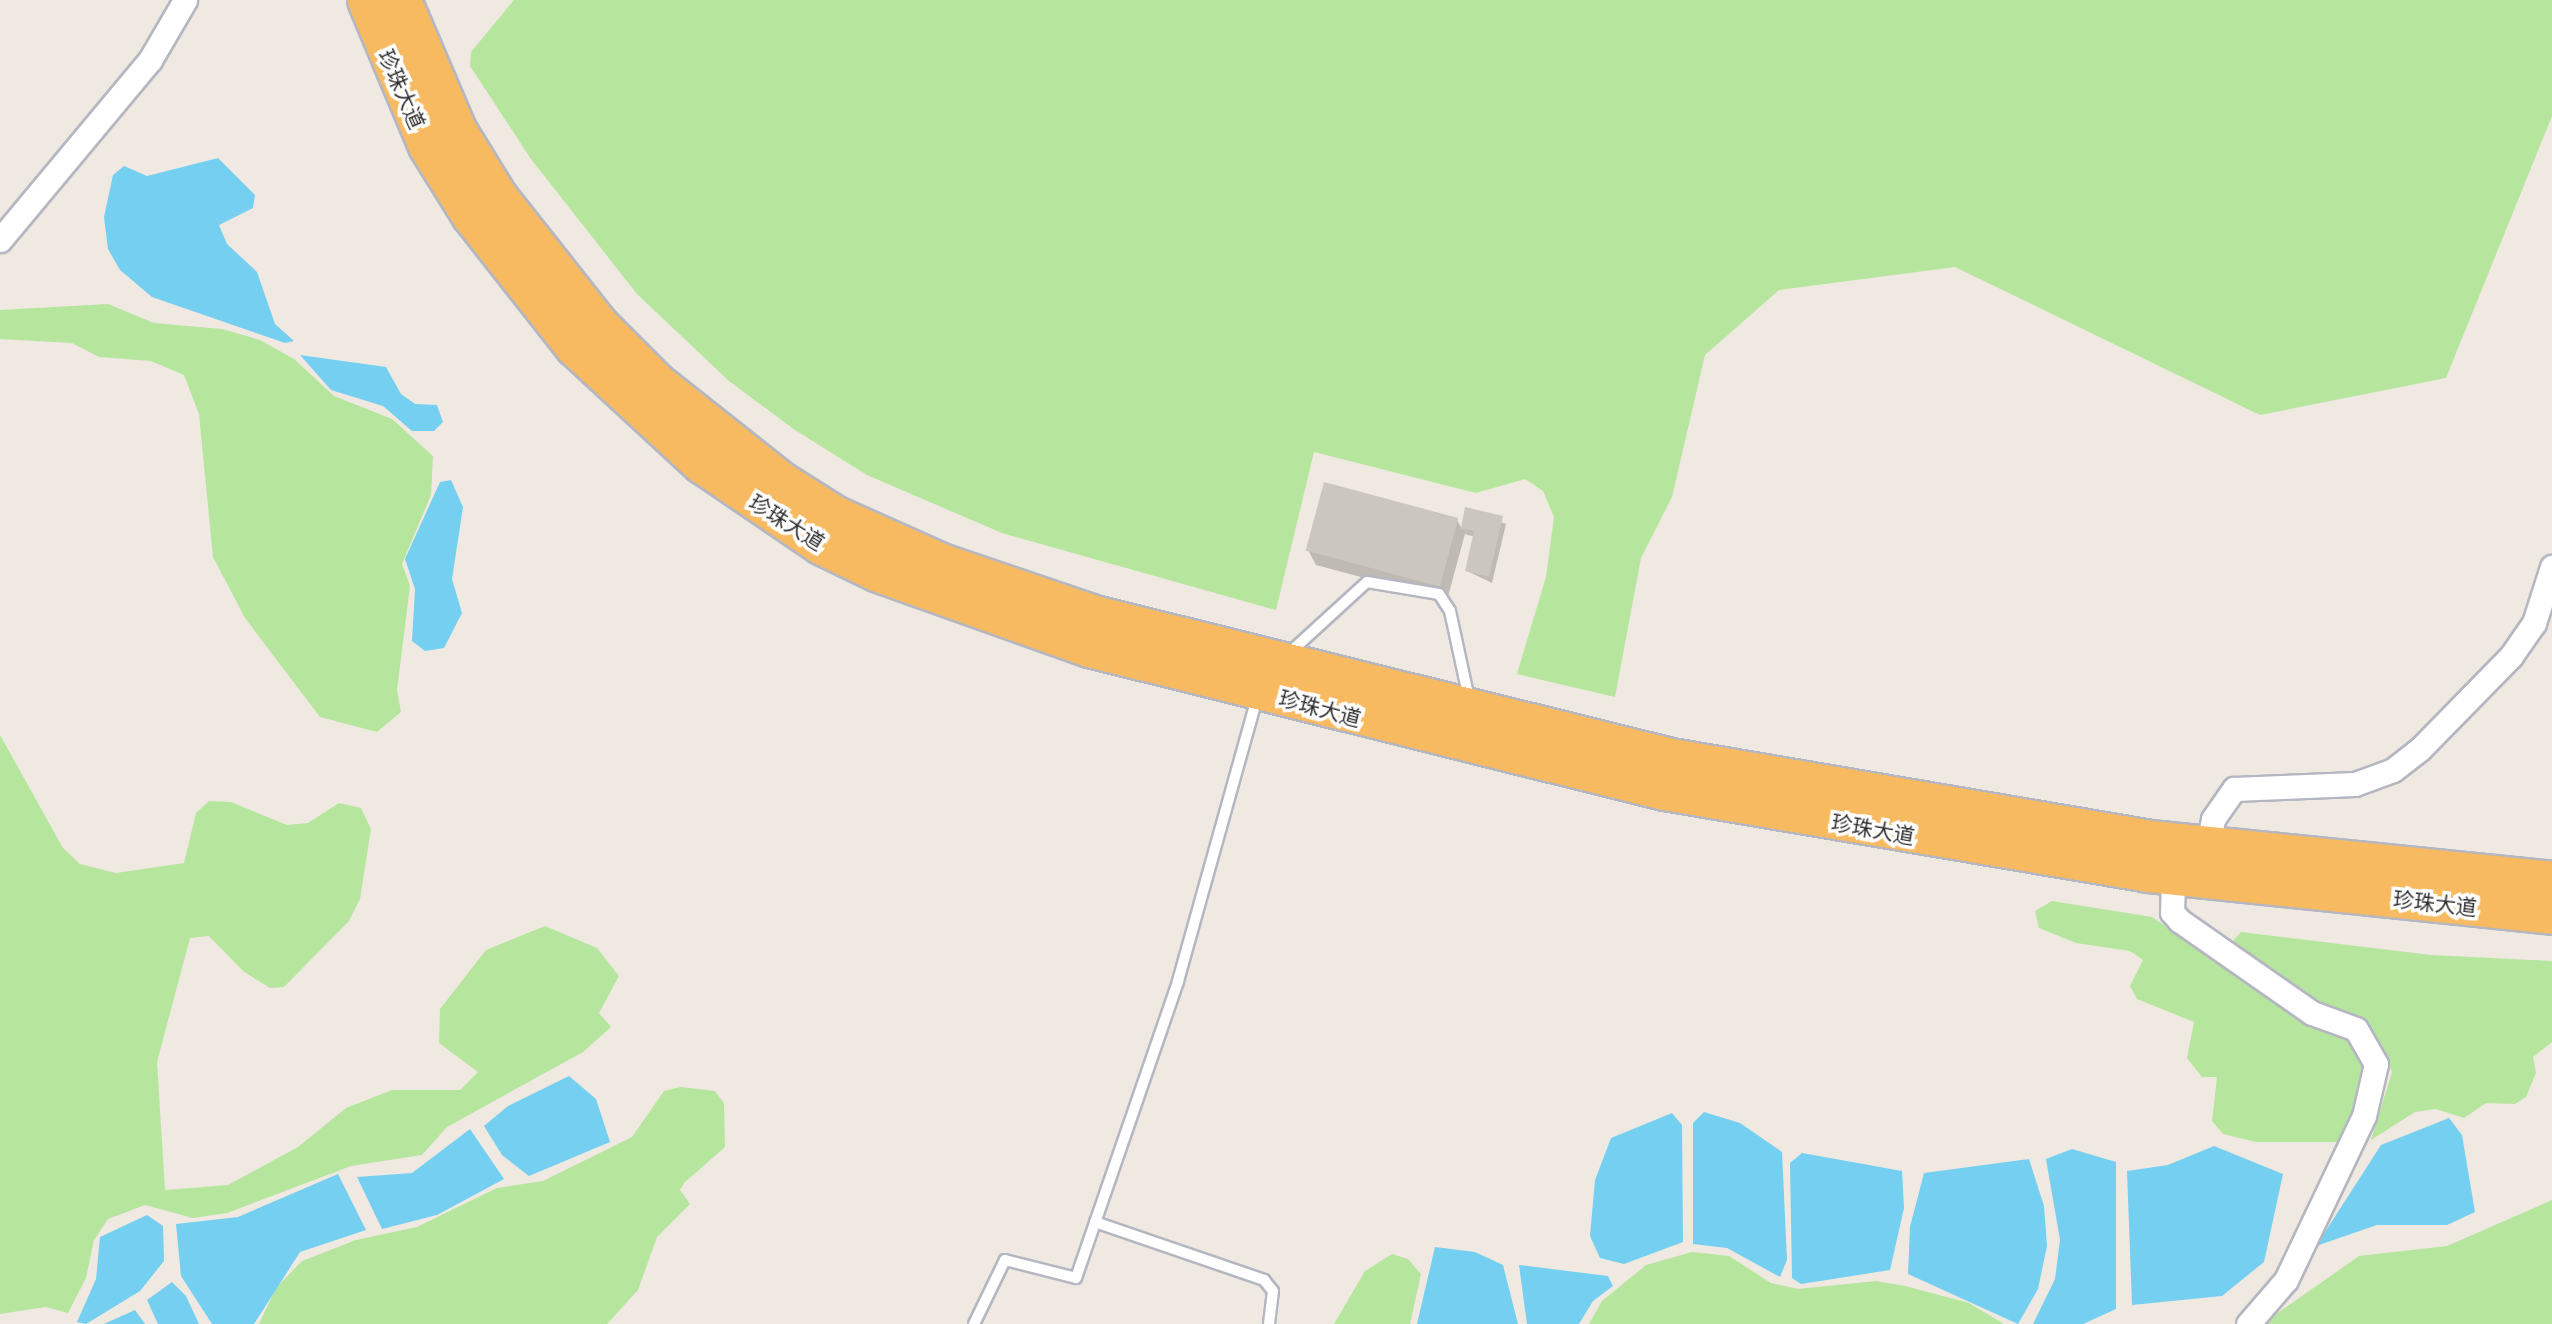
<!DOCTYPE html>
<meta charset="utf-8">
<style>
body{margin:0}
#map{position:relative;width:2552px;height:1324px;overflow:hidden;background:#efe9e1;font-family:Barlow,"Noto Sans SC",sans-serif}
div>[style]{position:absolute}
.green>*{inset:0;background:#b6e59e}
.water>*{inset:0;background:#75cff0}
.shadow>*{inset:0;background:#0003}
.building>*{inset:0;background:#cbc7bf;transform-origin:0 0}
.roads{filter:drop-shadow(2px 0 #b4b7c1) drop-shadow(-2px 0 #b4b7c1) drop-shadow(0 2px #b4b7c1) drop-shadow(0 -2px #b4b7c1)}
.service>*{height:10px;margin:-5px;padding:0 5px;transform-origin:5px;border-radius:5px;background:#fff}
.minor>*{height:23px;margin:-11.5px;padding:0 11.5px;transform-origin:11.5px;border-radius:11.5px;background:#fff}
.trunk>*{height:37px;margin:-18.5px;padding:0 18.5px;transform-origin:18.5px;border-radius:18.5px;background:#f8ba60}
span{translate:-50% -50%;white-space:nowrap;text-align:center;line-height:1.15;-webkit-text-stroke:7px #fff;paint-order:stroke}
.street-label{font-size:21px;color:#2e2e2e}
</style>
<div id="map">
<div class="green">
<i style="clip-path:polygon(514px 0,2552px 0,2552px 116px,2446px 378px,2260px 415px,1955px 267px,1779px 290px,1705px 355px,1672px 497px,1641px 558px,1615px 697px,1517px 674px,1546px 577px,1554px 517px,1543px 491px,1525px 479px,1476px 493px,1314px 452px,1276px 610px,1002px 533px,867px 475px,795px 430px,729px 381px,637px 294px,531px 159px,470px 66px,471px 52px)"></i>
<i style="clip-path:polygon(108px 304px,154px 323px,222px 329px,260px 340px,294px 359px,334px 396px,392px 419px,433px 456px,431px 495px,402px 564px,410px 586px,397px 690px,401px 712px,377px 732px,320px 717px,245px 618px,213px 557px,199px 414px,184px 375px,151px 361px,99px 357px,72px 343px,0 339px,0 310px)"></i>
<i style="clip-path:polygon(0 735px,63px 848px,80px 864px,116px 873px,184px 863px,196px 813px,209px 801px,231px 802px,287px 825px,308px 823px,339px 803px,361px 808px,371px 829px,360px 899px,349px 921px,284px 987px,270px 988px,243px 971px,209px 936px,190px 938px,157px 1062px,165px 1190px,228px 1185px,298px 1147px,346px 1108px,392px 1090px,460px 1090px,478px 1072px,439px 1043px,440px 1009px,486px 950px,545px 926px,597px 948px,619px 976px,599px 1013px,611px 1027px,583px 1052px,447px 1127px,422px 1155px,351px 1166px,227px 1213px,193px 1218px,145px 1205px,108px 1219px,94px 1240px,86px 1278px,68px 1313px,46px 1307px,0 1314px)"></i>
<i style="clip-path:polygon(2052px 901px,2152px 917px,2305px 1020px,2355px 1044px,2368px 1081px,2342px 1142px,2256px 1142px,2223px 1134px,2212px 1121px,2217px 1077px,2202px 1077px,2187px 1058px,2194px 1022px,2137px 999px,2130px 986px,2143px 960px,2130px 951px,2076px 943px,2039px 928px,2035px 911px)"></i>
<i style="clip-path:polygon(2241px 932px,2431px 955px,2552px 961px,2552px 1042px,2533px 1057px,2536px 1073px,2526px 1097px,2515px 1104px,2486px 1103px,2464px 1118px,2436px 1109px,2415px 1112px,2371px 1140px,2392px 1072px,2383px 1049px,2361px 1022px,2294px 993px,2252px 959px,2232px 942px)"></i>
<i style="clip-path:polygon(681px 1087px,715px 1091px,724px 1103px,725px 1147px,684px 1183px,680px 1190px,690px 1204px,657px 1237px,638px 1290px,607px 1324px,259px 1324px,276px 1288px,302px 1261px,356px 1240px,417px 1227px,497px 1188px,543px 1181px,632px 1137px,664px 1091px)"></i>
<i style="clip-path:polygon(2552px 1200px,2552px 1324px,2262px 1324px,2359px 1256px,2447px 1246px)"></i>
<i style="clip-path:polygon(1692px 1252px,1729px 1256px,1771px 1283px,1798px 1289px,1876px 1281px,1905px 1286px,1969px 1303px,2004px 1324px,1589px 1324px,1602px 1301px,1646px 1265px)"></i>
<i style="clip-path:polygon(1392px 1254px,1408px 1259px,1421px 1274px,1410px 1324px,1334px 1324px,1365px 1271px)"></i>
</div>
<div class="water">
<i style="clip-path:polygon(218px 158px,255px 195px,253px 208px,219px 225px,227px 244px,257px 272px,275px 324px,294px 341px,285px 343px,152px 297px,120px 270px,108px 249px,104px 217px,113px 175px,124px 166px,147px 176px)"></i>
<i style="clip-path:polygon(300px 355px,386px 367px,401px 394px,415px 404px,437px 405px,443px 422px,434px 431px,412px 431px,383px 406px,331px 390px)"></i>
<i style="clip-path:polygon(451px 480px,463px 507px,452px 579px,462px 613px,444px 648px,425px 651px,412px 641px,415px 589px,405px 559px,440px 482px)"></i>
<i style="clip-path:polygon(569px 1076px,596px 1099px,610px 1142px,529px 1176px,502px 1155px,484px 1126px,508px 1106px)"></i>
<i style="clip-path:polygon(1704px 1112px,1740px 1123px,1782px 1152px,1787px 1260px,1780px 1277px,1727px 1248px,1693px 1244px,1693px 1123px)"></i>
<i style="clip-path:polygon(1672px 1113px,1682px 1125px,1683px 1242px,1624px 1264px,1600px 1258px,1590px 1236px,1595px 1180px,1611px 1138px)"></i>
<i style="clip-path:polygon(2449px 1118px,2462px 1135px,2475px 1212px,2447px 1225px,2377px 1225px,2316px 1246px,2381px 1145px)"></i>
<i style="clip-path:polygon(470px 1129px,504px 1179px,437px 1215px,382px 1229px,357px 1177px,412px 1173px)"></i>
<i style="clip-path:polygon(2214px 1146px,2283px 1174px,2264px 1262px,2222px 1296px,2132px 1305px,2127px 1171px,2168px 1165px)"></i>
<i style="clip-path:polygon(2072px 1149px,2116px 1162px,2116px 1309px,2083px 1324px,2033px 1324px,2055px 1279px,2060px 1240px,2046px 1159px)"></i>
<i style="clip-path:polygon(1802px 1153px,1902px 1171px,1904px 1208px,1890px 1270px,1801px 1284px,1792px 1278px,1790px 1163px)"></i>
<i style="clip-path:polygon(2029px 1159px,2044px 1206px,2047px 1246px,2038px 1289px,2018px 1324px,1908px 1274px,1910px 1227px,1924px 1173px)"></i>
<i style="clip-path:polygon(338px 1174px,366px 1230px,300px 1252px,254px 1324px,212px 1324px,181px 1276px,176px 1224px,238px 1217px)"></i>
<i style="clip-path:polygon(147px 1215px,163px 1226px,164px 1261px,140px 1291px,86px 1324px,77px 1322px,96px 1279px,100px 1237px)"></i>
<i style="clip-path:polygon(1435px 1247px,1475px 1252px,1503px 1265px,1518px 1324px,1417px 1324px)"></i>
<i style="clip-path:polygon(1519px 1265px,1608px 1276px,1613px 1286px,1593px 1301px,1579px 1324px,1527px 1324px)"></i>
<i style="clip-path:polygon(172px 1282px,186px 1296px,199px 1324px,158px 1324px,147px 1300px)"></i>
<i style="clip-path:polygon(135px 1310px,145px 1324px,104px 1324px,106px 1323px)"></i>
</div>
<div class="shadow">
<i style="clip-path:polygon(1467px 509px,1506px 524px,1492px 583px,1467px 571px,1475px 537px,1465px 534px,1447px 600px,1316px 565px,1308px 550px,1457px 520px,1462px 529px)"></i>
</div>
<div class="building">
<i style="left:1324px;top:482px;width:139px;height:71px;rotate:15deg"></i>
<i style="clip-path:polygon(1465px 507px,1503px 516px,1489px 577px,1465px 571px,1474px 531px,1461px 528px)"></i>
</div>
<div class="roads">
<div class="service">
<i style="left:1287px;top:655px;width:108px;rotate:-42.4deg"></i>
<i style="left:1367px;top:582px;width:73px;rotate:9.5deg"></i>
<i style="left:1439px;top:594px;width:20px;rotate:57deg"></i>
<i style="left:1450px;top:611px;width:90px;rotate:77.8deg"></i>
<i style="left:1095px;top:1222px;width:179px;rotate:18.9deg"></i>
<i style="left:1264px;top:1280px;width:14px;rotate:51deg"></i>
<i style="left:1273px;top:1291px;width:33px;rotate:97deg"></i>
<i style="left:974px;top:1324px;width:71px;rotate:-64.2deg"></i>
<i style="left:1005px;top:1260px;width:73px;rotate:14.2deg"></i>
<i style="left:1076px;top:1278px;width:314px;rotate:-71deg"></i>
<i style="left:1178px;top:981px;width:298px;rotate:-74.4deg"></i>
</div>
<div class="minor">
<i style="left:0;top:240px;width:234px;rotate:-50.2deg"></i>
<i style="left:150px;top:60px;width:69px;rotate:-59.7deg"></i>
<i style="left:2248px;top:1324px;width:58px;rotate:-49.2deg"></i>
<i style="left:2286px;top:1280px;width:182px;rotate:-64.6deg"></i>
<i style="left:2364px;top:1116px;width:53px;rotate:-77deg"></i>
<i style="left:2376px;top:1064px;width:40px;rotate:-119.7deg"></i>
<i style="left:2356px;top:1029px;width:47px;rotate:-160deg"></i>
<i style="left:2312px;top:1013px;width:161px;rotate:-145.1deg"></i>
<i style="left:2180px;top:921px;width:12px;rotate:-132deg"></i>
<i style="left:2172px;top:912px;width:36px;rotate:-88deg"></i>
<i style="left:2173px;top:876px;width:47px;rotate:-41.5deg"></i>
<i style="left:2208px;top:845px;width:26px;rotate:-79deg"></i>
<i style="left:2213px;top:819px;width:37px;rotate:-55deg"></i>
<i style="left:2234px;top:789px;width:121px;rotate:-2.4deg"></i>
<i style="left:2355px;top:784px;width:40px;rotate:-20.2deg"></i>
<i style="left:2393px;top:770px;width:34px;rotate:-38deg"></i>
<i style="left:2420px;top:749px;width:130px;rotate:-45.6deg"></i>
<i style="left:2511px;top:656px;width:40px;rotate:-55.1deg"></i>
<i style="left:2534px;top:623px;width:59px;rotate:-72.2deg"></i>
</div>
<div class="trunk">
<i style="left:366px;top:0;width:158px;rotate:67.3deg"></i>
<i style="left:427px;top:146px;width:81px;rotate:58.1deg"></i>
<i style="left:470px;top:215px;width:168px;rotate:51.8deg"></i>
<i style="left:574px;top:347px;width:173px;rotate:42.7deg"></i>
<i style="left:701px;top:464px;width:144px;rotate:34.2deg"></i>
<i style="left:820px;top:545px;width:64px;rotate:25.8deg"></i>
<i style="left:878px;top:573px;width:224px;rotate:19.6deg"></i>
<i style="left:1089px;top:648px;width:593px;rotate:13.97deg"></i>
<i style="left:1664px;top:791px;width:490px;rotate:9.6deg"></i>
<i style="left:2147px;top:873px;width:407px;rotate:5.9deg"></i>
<i style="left:402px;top:0;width:142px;rotate:66.9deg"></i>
<i style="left:458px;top:131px;width:76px;rotate:58.4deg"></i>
<i style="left:498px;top:196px;width:163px;rotate:51.7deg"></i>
<i style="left:599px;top:324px;width:82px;rotate:45deg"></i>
<i style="left:657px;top:382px;width:159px;rotate:38.4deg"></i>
<i style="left:782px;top:481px;width:64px;rotate:32.2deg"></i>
<i style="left:836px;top:515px;width:115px;rotate:24.1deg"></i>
<i style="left:941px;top:562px;width:166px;rotate:18.7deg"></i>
<i style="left:1098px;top:615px;width:590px;rotate:13.92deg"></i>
<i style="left:1671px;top:757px;width:487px;rotate:9.7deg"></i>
<i style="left:2151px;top:839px;width:403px;rotate:5.8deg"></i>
</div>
</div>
<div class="street-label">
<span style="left:402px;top:89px;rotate:66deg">珍珠大道</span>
<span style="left:787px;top:522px;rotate:32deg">珍珠大道</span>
<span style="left:1320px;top:708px;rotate:15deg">珍珠大道</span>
<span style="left:1873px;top:829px;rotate:10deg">珍珠大道</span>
<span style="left:2435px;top:903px;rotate:6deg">珍珠大道</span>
</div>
</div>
